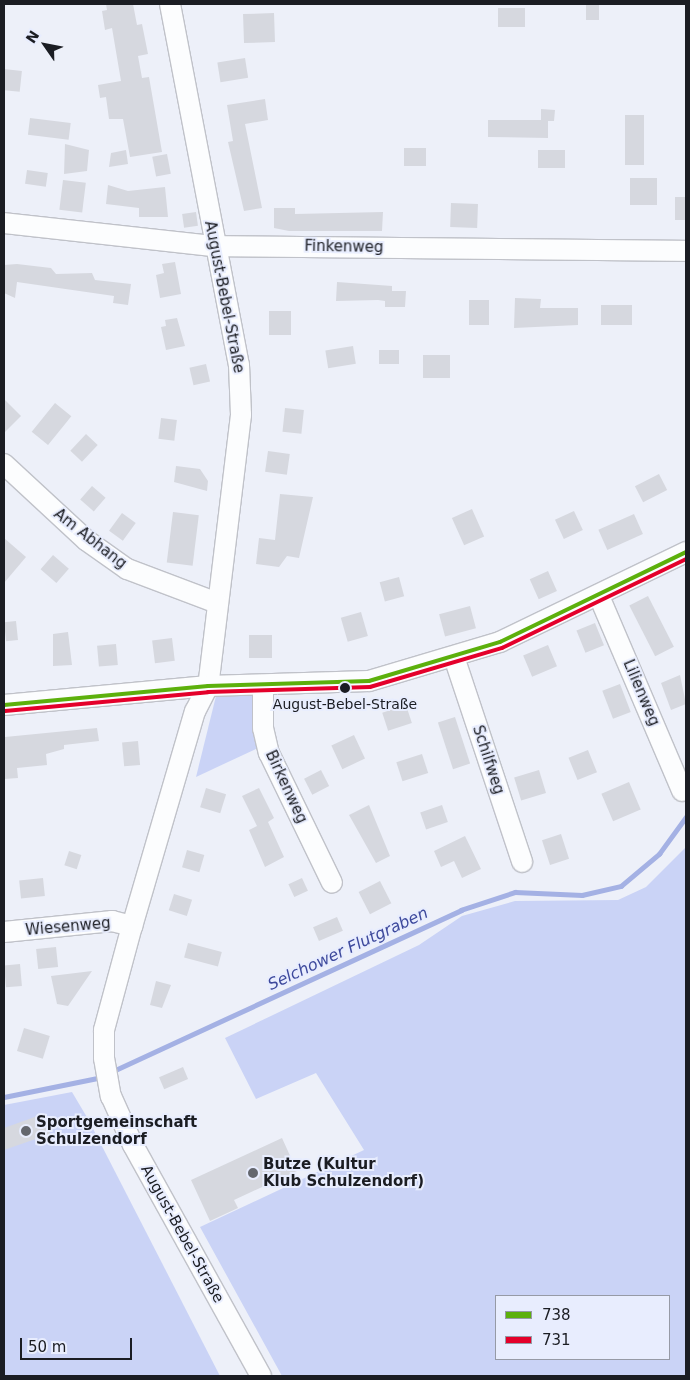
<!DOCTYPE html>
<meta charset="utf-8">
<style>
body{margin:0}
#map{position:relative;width:690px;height:1380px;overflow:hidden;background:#edf0f9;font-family:"DejaVu Sans",sans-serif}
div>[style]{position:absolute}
.green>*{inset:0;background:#cad3f6}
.stream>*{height:4.5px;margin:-2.25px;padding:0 2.25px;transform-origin:2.25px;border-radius:2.25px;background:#a4b1e4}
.building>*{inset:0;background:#d6d8df;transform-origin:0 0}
.roads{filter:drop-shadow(1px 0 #c0c2c9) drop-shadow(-1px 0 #c0c2c9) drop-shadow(0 1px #c0c2c9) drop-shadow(0 -1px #c0c2c9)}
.minor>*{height:20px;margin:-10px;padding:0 10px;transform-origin:10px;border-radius:10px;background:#fcfdfe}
.bus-1>*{height:4px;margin:-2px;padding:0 2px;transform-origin:2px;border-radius:2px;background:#5cb00c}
.bus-2>*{height:4px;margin:-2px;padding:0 2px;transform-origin:2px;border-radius:2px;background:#e4002b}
.dots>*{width:14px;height:14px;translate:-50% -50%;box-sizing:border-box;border:2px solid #e8edfe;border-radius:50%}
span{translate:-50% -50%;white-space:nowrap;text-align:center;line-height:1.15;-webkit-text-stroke:4px #e8edfe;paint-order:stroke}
.bus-label{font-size:14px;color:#1b1d23}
.street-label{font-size:15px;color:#1b1d23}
.poi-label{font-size:15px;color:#1b1d23;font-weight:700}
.left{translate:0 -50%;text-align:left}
.water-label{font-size:16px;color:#3d499c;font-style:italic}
.frame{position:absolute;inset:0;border:5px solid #1b1d23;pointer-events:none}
.legend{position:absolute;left:495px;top:1295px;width:175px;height:65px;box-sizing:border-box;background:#e8edfe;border:1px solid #969aa6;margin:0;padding:6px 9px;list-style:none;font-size:15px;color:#1b1d23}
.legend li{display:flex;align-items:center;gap:10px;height:25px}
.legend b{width:25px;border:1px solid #969aa6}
.north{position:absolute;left:20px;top:20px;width:50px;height:50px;-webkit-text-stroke:4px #e8edfe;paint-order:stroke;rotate:303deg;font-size:14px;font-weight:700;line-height:20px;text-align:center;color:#1b1d23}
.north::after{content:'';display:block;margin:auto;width:18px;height:22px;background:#1b1d23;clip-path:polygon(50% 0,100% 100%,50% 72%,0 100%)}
.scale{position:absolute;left:20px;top:1338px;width:112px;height:22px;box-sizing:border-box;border:2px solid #1b1d23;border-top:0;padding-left:6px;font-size:15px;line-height:18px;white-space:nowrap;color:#1b1d23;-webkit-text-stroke:4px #e8edfe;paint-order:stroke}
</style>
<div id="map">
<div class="green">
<i style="clip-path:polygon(253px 691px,260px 747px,196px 777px,216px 696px)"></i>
<i style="clip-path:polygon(evenodd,686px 847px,686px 1376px,282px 1376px,200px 1227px,364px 1150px,316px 1073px,256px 1099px,225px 1038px,419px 945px,462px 916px,515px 901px,618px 900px,646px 887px,686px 847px,669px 1296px,669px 1359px,496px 1359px,496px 1296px,669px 1296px)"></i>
<i style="clip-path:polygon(72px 1092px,88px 1119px,220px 1376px,4px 1376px,4px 1105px)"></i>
</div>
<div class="stream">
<i style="left:111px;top:1072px;width:386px;rotate:-24.8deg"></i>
<i style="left:461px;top:910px;width:57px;rotate:-18.4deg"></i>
<i style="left:515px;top:892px;width:67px;rotate:2.6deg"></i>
<i style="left:582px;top:895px;width:40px;rotate:-13deg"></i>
<i style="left:621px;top:886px;width:50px;rotate:-40.1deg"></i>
<i style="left:659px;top:854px;width:46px;rotate:-53.9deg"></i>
<i style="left:4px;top:1097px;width:100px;rotate:-11.5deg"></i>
</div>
<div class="building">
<i style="clip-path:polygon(106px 4px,133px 4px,137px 25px,142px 24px,148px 54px,138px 56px,142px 78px,149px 77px,162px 152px,130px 157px,123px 119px,109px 119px,106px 97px,100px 98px,98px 85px,121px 81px,112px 28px,105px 30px,102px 11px,107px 10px)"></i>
<i style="left:586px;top:4px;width:13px;height:16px"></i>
<i style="left:498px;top:8px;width:27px;height:19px"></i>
<i style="left:274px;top:13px;width:29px;height:31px;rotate:88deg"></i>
<i style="left:245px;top:58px;width:20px;height:28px;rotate:81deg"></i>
<i style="left:4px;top:69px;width:18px;height:21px;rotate:6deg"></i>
<i style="clip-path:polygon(265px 99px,268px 120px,245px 124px,262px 208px,244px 211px,228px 142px,233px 141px,227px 105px)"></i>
<i style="clip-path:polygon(541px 109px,555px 110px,554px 121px,548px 121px,548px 138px,488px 137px,488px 120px,541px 120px)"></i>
<i style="left:625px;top:115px;width:19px;height:50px"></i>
<i style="left:30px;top:118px;width:41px;height:17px;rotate:7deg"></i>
<i style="clip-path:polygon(65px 144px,89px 150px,87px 171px,64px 174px)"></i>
<i style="left:404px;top:148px;width:22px;height:18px"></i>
<i style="clip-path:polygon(126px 150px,128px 164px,109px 167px,111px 153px)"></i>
<i style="left:538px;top:150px;width:27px;height:18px"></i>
<i style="left:167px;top:154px;width:20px;height:15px;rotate:79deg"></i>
<i style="left:27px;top:170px;width:21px;height:14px;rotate:8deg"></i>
<i style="left:630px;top:178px;width:27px;height:27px"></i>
<i style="left:63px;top:180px;width:23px;height:30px;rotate:7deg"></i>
<i style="clip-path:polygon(108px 185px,128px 191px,165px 187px,168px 217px,139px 217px,139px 208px,106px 204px)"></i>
<i style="left:675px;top:197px;width:11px;height:23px"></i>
<i style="left:451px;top:203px;width:27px;height:24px;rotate:2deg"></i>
<i style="clip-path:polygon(274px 208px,295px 208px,295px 214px,383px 212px,382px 231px,289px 231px,274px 228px)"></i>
<i style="left:196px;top:212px;width:14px;height:14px;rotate:82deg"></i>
<i style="clip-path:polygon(175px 262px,181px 294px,160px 298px,156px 275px,164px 273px,162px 264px)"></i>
<i style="clip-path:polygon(17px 264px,51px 268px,56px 274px,92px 273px,95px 280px,131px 284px,128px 305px,113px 303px,114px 296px,17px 282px,15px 298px,4px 293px,4px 265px)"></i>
<i style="clip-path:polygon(337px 282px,392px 286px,392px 291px,406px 291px,405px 307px,385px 307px,385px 301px,378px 300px,336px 301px)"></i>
<i style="clip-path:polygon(515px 298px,541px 299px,540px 308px,578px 308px,578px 325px,514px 328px)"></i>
<i style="left:469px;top:300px;width:20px;height:25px"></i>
<i style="left:601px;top:305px;width:31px;height:20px"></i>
<i style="left:269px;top:311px;width:22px;height:24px"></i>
<i style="clip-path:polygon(177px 318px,185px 346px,166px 350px,161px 327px,166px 326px,165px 320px)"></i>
<i style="left:353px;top:346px;width:18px;height:28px;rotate:81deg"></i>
<i style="left:379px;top:350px;width:20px;height:14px"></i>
<i style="left:423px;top:355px;width:27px;height:23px"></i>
<i style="left:206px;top:364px;width:18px;height:17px;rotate:77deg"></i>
<i style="clip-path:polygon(4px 399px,21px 416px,4px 433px)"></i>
<i style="left:55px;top:403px;width:21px;height:37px;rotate:39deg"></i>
<i style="left:285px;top:408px;width:19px;height:24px;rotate:6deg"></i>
<i style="left:161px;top:418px;width:16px;height:21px;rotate:7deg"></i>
<i style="left:86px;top:434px;width:16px;height:23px;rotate:43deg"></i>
<i style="left:268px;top:451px;width:22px;height:21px;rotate:8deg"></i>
<i style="clip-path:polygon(176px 466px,200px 469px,208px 481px,207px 491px,174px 482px)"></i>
<i style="left:659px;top:474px;width:18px;height:27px;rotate:63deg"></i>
<i style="left:92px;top:486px;width:18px;height:18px;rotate:41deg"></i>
<i style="clip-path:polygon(280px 494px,313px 497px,299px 558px,287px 556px,279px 567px,256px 564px,259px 538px,275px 540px)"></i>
<i style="left:472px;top:509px;width:30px;height:22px;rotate:66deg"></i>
<i style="left:574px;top:511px;width:21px;height:21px;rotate:65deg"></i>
<i style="left:173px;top:512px;width:26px;height:51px;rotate:7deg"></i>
<i style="left:122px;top:513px;width:17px;height:22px;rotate:36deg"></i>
<i style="left:634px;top:514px;width:22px;height:39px;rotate:66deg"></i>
<i style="clip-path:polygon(4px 538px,26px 557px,4px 583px)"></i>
<i style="left:53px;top:555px;width:21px;height:19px;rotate:41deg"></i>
<i style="left:548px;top:571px;width:22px;height:20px;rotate:66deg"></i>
<i style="left:399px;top:577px;width:20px;height:20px;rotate:75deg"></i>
<i style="left:648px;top:596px;width:57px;height:21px;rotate:63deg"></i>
<i style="left:470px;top:606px;width:23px;height:32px;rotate:75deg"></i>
<i style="left:361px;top:612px;width:25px;height:21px;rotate:74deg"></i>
<i style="left:16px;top:621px;width:19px;height:12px;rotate:84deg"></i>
<i style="left:595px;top:623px;width:24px;height:20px;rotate:68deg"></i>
<i style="clip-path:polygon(68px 632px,72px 665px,53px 666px,53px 634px)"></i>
<i style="left:249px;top:635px;width:23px;height:23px"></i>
<i style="left:172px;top:638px;width:23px;height:20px;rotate:83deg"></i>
<i style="left:116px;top:644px;width:21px;height:19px;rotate:85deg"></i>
<i style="left:548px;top:645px;width:23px;height:27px;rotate:67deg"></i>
<i style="clip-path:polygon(680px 675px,686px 704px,671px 710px,661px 683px)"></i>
<i style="left:620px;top:684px;width:30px;height:19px;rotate:69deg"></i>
<i style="left:406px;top:705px;width:19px;height:25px;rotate:72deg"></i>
<i style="left:455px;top:717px;width:49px;height:18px;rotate:72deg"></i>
<i style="clip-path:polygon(97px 728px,99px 741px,64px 745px,64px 749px,46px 754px,47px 765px,17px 768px,18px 778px,4px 779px,5px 737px)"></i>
<i style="left:354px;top:735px;width:26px;height:25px;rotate:65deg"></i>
<i style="left:138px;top:741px;width:24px;height:16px;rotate:85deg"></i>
<i style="left:588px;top:750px;width:24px;height:21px;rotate:68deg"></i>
<i style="left:422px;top:754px;width:20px;height:27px;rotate:72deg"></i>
<i style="left:321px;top:770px;width:18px;height:19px;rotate:63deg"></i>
<i style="left:539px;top:770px;width:24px;height:26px;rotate:73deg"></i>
<i style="left:629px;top:782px;width:30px;height:30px;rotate:67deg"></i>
<i style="left:206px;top:788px;width:21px;height:20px;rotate:17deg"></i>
<i style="clip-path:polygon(259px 788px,274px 818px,268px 822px,284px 857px,265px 867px,249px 830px,257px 826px,242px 796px)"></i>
<i style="clip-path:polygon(369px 805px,390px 856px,376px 863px,349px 815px)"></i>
<i style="left:442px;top:805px;width:18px;height:23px;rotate:71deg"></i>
<i style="left:561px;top:834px;width:26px;height:20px;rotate:72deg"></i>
<i style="clip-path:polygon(465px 836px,481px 869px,462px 878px,454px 861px,441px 867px,434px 851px)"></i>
<i style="left:187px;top:850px;width:18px;height:18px;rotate:16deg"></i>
<i style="left:69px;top:851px;width:13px;height:15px;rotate:18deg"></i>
<i style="left:43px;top:878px;width:18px;height:24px;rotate:84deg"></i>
<i style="left:302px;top:878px;width:14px;height:15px;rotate:65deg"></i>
<i style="left:380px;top:881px;width:25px;height:24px;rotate:63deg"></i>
<i style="left:174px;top:894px;width:19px;height:17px;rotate:18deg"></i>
<i style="left:337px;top:917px;width:15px;height:26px;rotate:67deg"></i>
<i style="left:188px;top:943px;width:35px;height:15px;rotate:15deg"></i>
<i style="left:56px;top:947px;width:20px;height:20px;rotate:84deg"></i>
<i style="left:20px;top:964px;width:22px;height:16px;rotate:85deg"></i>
<i style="clip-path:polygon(92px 971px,68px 1006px,57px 1004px,51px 976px)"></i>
<i style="clip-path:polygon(156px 981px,171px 985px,162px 1008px,150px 1005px)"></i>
<i style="left:24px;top:1028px;width:27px;height:24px;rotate:17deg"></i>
<i style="left:183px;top:1067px;width:13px;height:26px;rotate:67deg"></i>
<i style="clip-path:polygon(43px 1114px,50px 1134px,4px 1150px,4px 1128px)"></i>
<i style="clip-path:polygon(282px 1138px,297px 1171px,234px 1200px,238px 1208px,210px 1221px,191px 1180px)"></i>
</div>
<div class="roads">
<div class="minor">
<i style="left:170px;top:4px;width:368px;rotate:79.2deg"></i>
<i style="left:239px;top:365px;width:50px;rotate:87.7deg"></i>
<i style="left:241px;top:415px;width:273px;rotate:96.9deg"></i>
<i style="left:208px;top:686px;width:28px;rotate:117deg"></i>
<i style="left:195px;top:711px;width:224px;rotate:106.3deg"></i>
<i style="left:132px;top:926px;width:108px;rotate:105.1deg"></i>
<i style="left:104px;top:1030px;width:28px;rotate:90deg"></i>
<i style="left:104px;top:1058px;width:39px;rotate:80deg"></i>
<i style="left:111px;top:1096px;width:54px;rotate:65.8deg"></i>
<i style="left:133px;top:1145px;width:264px;rotate:61deg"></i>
<i style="left:4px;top:223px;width:211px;rotate:6.3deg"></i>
<i style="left:214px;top:246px;width:472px;rotate:0.6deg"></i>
<i style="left:4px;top:464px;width:112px;rotate:42.8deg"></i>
<i style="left:86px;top:540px;width:50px;rotate:35.3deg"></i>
<i style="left:127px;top:569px;width:96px;rotate:20.7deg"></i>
<i style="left:599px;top:596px;width:212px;rotate:66.9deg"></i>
<i style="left:454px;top:657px;width:216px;rotate:71.6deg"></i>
<i style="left:263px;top:685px;width:43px;rotate:90deg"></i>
<i style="left:263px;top:728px;width:26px;rotate:77deg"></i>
<i style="left:269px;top:753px;width:144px;rotate:64.1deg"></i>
<i style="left:4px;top:705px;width:205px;rotate:-5.3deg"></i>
<i style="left:208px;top:686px;width:161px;rotate:-1.8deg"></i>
<i style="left:369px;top:681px;width:137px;rotate:-16.6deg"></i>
<i style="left:500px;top:642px;width:207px;rotate:-25.8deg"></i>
<i style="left:4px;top:932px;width:109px;rotate:-5.8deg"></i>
<i style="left:112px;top:921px;width:21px;rotate:14deg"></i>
</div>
</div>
<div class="bus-1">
<i style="left:4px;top:705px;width:205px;rotate:-5.3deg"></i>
<i style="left:208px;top:686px;width:161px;rotate:-1.8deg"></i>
<i style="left:369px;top:681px;width:137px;rotate:-16.6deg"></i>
<i style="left:500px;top:642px;width:207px;rotate:-25.8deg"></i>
</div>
<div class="bus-2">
<i style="left:5px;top:711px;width:204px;rotate:-5.3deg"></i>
<i style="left:208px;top:692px;width:162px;rotate:-1.8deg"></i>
<i style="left:370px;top:687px;width:138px;rotate:-16.5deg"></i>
<i style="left:502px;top:648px;width:204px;rotate:-25.8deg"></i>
</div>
<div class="dots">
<i style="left:345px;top:688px;background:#1b1d23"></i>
<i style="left:26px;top:1131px;background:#64676e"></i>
<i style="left:253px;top:1173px;background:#64676e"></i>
</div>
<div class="bus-label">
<span style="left:345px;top:704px">August-Bebel-Straße</span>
</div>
<div class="street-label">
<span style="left:344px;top:247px;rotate:1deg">Finkenweg</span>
<span style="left:224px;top:297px;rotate:79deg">August-Bebel-Straße</span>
<span style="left:90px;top:539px;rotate:38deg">Am Abhang</span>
<span style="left:641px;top:693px;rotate:67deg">Lilienweg</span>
<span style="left:488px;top:760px;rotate:72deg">Schilfweg</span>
<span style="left:286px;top:787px;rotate:65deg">Birkenweg</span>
<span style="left:68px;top:927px;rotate:-5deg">Wiesenweg</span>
<span style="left:182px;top:1234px;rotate:61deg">August-Bebel-Straße</span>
</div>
<div class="poi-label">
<span class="left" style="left:36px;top:1131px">Sportgemeinschaft<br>Schulzendorf</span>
<span class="left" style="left:263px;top:1173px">Butze (Kultur<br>Klub Schulzendorf)</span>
</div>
<div class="water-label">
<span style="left:348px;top:949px;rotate:-25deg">Selchower Flutgraben</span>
</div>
<div class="frame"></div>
<ul class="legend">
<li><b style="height:6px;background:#5cb00c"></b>738</li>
<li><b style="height:6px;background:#e4002b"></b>731</li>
</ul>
<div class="north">N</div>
<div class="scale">50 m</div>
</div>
